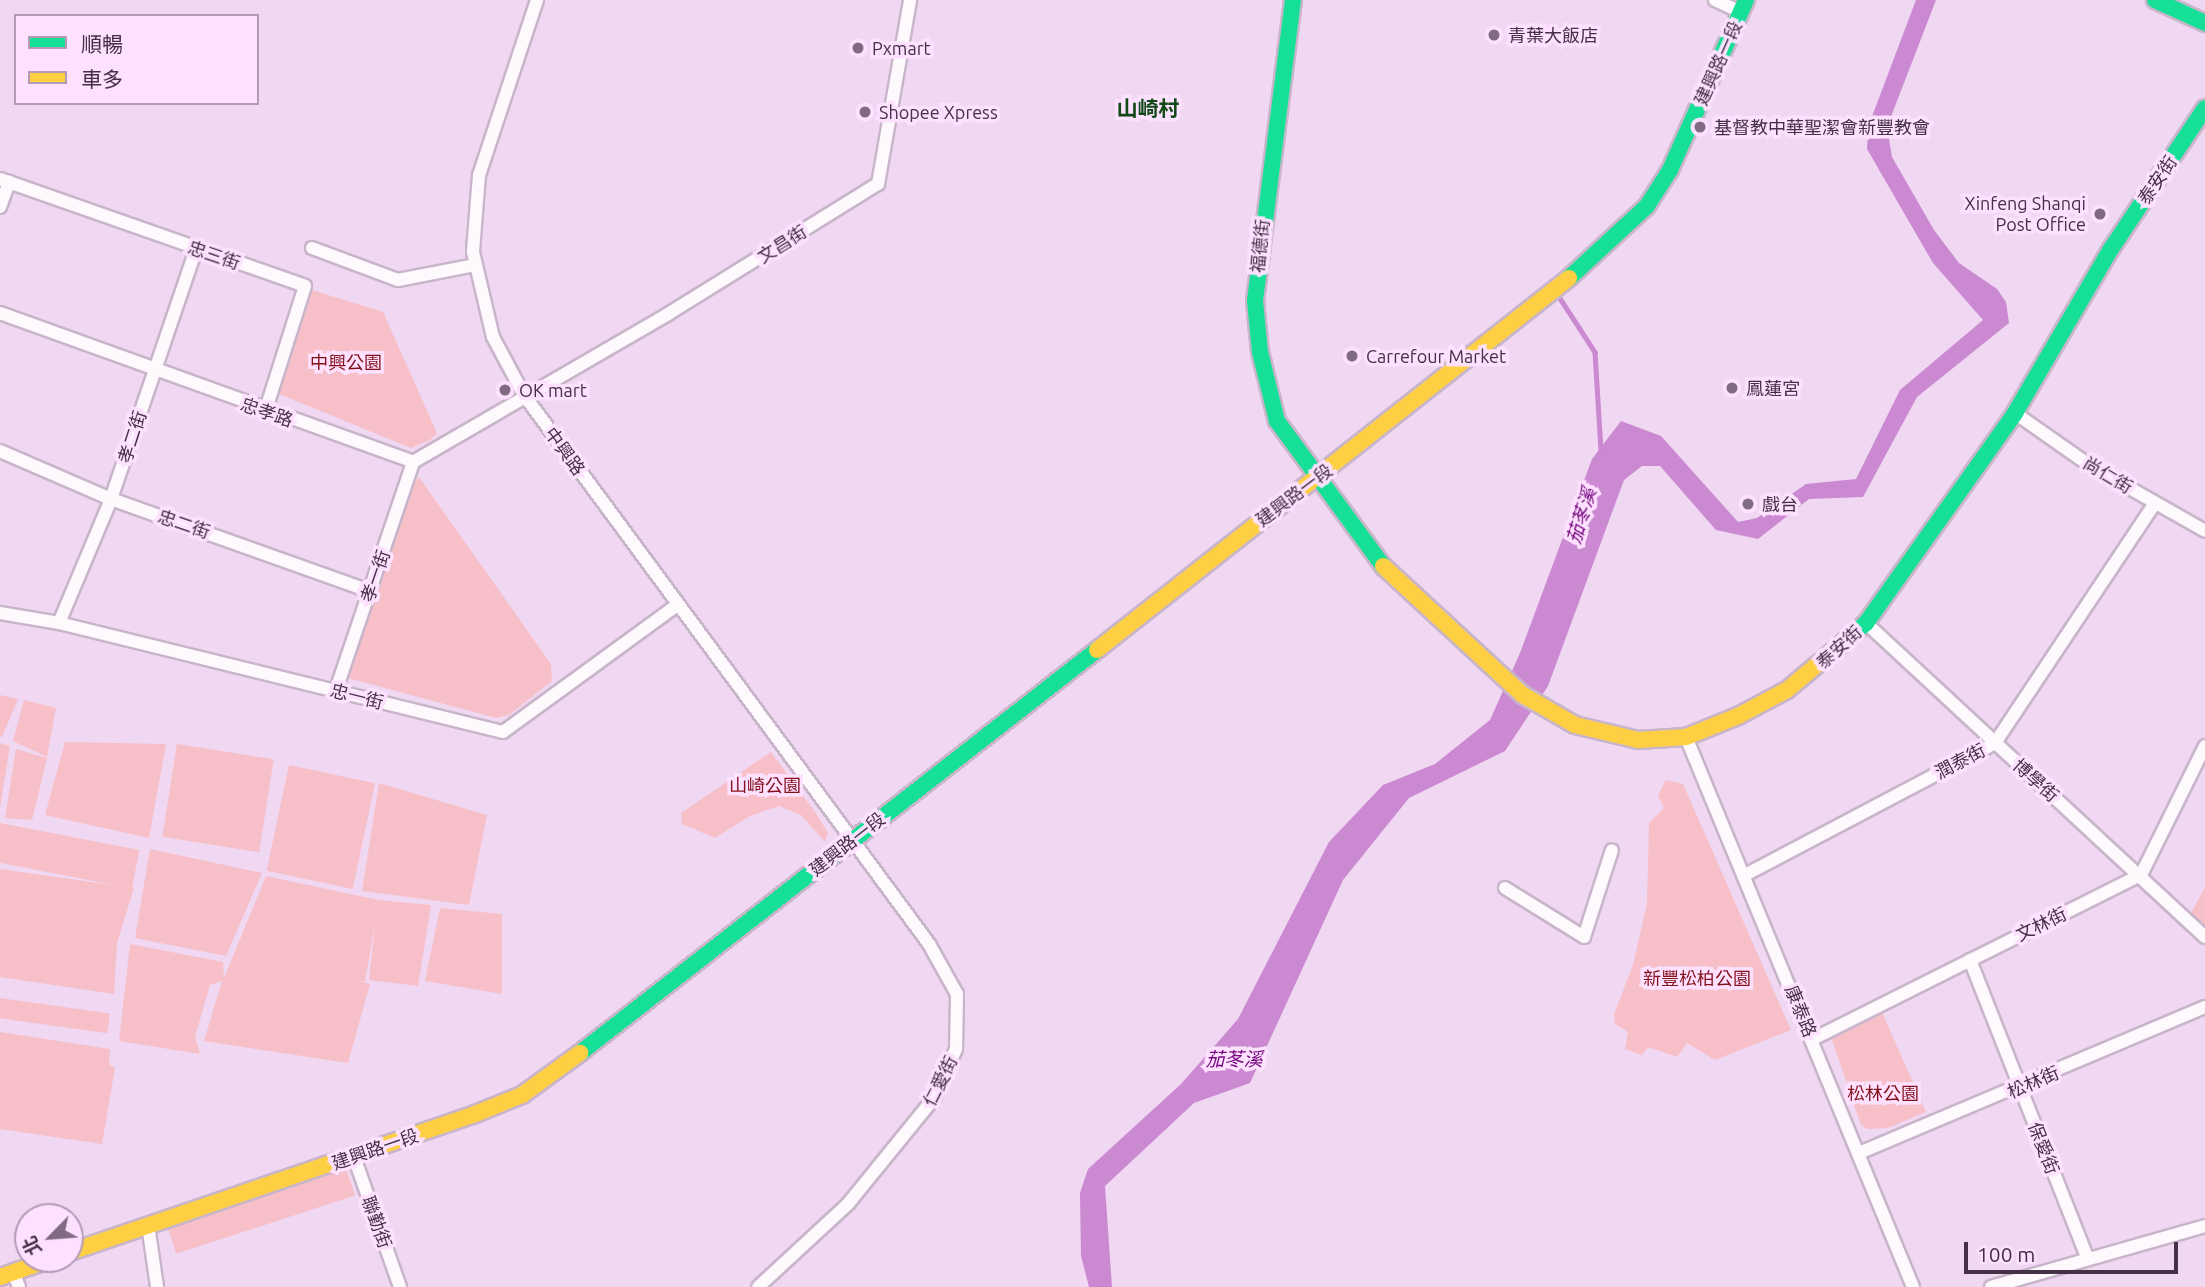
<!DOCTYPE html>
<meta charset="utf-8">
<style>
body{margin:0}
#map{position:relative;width:2205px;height:1287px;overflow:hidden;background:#f0d7f2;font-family:Ubuntu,"Noto Sans TC",sans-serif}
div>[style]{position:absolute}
.green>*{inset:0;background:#f7c0c9;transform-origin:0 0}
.water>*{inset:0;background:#ca89d0}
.stream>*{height:4.5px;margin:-2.25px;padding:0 2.25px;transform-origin:2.25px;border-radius:2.25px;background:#ca89d0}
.roads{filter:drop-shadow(2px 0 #c9b5ca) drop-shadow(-2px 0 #c9b5ca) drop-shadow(0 2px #c9b5ca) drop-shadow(0 -2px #c9b5ca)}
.street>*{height:12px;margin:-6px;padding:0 6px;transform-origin:6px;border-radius:6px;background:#fdf9fd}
.fast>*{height:16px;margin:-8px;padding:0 8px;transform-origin:8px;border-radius:8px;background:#16e098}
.slow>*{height:16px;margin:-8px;padding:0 8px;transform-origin:8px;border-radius:8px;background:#ffcf43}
.dots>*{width:19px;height:19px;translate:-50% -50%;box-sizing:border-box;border:4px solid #fde1ff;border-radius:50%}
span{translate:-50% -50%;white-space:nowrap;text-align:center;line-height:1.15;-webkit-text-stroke:7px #fde1ff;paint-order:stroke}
.poi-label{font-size:18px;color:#443145}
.left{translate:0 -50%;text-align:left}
.right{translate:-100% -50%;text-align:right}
.street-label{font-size:18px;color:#443145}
.park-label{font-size:18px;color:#84111a}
.water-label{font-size:19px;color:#75077e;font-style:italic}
.quarter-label{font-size:21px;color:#114916;font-weight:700}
.legend{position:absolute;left:14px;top:14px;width:245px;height:91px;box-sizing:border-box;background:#fde1ff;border:2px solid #b39bb5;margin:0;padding:9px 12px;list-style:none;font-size:21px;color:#443145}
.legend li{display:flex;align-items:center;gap:14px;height:35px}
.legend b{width:35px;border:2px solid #b39bb5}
.north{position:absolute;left:14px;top:1203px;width:70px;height:70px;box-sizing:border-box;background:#fde1ff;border:2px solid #b39bb5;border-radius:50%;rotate:245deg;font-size:19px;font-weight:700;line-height:28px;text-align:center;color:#443145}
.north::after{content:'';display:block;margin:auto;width:24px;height:32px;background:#806b82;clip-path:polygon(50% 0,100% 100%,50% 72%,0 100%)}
.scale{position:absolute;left:1964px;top:1242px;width:214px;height:32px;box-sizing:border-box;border:4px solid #443145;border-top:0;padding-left:9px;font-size:21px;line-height:24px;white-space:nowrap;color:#443145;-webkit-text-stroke:5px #fde1ff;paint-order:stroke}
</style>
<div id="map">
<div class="green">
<i style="clip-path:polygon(312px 290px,383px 312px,437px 433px,430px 440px,411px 448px,279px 394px)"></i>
<i style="clip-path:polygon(419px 477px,551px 664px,552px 681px,509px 715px,496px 718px,348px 678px,412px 486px)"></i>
<i style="clip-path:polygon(0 695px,18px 699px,2px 737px,0 736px)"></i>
<i style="clip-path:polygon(24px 700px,56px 708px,47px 757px,13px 741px)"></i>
<i style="clip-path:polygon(65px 742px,166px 744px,149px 838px,45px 815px)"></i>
<i style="clip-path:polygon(0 743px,10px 746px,0 808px)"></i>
<i style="left:177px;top:744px;width:98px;height:94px;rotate:9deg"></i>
<i style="clip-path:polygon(16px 749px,47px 758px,32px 820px,5px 818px)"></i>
<i style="clip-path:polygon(771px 752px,815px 812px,828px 833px,825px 842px,801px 815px,779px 806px,750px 816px,715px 838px,682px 824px,681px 813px)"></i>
<i style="left:289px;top:765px;width:88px;height:108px;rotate:12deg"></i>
<i style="clip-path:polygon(1666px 780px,1683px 784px,1791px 1030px,1715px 1060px,1687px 1043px,1677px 1057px,1648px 1047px,1642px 1055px,1625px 1049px,1628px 1032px,1615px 1024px,1614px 1014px,1633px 965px,1647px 903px,1649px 823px,1664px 808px,1658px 795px)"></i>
<i style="clip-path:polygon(379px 783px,487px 815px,469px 905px,362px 891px)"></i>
<i style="left:0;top:823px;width:142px;height:39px;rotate:11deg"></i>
<i style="clip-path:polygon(150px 849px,262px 873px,226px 956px,135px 938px)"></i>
<i style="clip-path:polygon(0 869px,134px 888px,117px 943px,114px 994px,0 977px)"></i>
<i style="clip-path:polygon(266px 876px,378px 900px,431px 905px,418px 986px,369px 980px,375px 924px,365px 982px,354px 980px,370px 984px,348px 1063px,204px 1041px,222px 981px,210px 985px,195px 1037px,200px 1054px,119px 1041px,130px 944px,223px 962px,224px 978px)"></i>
<i style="clip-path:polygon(2205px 887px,2205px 925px,2191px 913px)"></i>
<i style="clip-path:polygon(440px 908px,502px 914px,502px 994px,425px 981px)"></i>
<i style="left:0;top:998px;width:111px;height:20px;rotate:8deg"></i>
<i style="clip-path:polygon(1881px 1010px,1926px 1112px,1888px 1128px,1868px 1129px,1861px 1125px,1831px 1037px)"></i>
<i style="clip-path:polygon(0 1032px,110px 1049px,109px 1064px,115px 1068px,102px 1144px,0 1129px)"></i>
<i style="left:346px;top:1168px;width:29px;height:188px;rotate:72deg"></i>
</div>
<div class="water">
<i style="clip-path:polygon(1916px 0,1936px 0,1887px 127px,1892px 157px,1934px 230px,1959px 263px,1997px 289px,2006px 302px,2009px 323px,1917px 397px,1863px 497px,1809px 499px,1758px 539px,1716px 530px,1660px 466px,1642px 466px,1624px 480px,1548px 686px,1505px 751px,1409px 798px,1343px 880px,1250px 1083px,1194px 1103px,1105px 1186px,1112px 1287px,1089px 1287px,1081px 1256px,1080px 1193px,1088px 1169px,1181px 1084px,1238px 1019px,1329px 842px,1383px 785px,1435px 764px,1490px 720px,1520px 653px,1592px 459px,1621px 421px,1661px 436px,1738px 522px,1757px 518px,1806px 484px,1856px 479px,1900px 390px,1983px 320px,1933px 263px,1867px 149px,1868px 127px)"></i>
</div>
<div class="stream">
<i style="left:1556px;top:292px;width:72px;rotate:57deg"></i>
<i style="left:1595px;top:352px;width:98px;rotate:86.5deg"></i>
</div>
<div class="roads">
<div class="street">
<i style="left:537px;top:0;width:184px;rotate:108.3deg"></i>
<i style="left:479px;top:175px;width:77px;rotate:94.5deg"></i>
<i style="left:473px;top:252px;width:87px;rotate:76.8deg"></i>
<i style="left:493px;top:337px;width:66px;rotate:61.9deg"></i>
<i style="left:524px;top:395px;width:682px;rotate:53.58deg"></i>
<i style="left:929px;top:944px;width:57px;rotate:60.8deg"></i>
<i style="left:957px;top:994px;width:55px;rotate:91deg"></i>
<i style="left:956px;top:1049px;width:54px;rotate:114.2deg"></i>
<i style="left:934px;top:1098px;width:136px;rotate:129.1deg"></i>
<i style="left:848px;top:1204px;width:122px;rotate:137.3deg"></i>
<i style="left:1715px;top:0;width:29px;rotate:25deg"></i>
<i style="left:0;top:179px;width:323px;rotate:19.3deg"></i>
<i style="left:305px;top:286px;width:132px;rotate:107.6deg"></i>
<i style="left:0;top:207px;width:27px;rotate:-70deg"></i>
<i style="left:312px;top:248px;width:92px;rotate:20.4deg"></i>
<i style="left:398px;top:280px;width:78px;rotate:-11deg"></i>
<i style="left:0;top:313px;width:439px;rotate:19.8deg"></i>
<i style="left:413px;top:462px;width:295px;rotate:-30.1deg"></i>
<i style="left:668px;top:314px;width:247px;rotate:-31.8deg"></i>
<i style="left:878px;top:184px;width:187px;rotate:-80.1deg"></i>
<i style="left:2015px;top:413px;width:90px;rotate:35.1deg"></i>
<i style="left:2089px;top:465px;width:133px;rotate:29.6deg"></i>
<i style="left:0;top:451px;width:121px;rotate:23.4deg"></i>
<i style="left:111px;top:499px;width:275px;rotate:19.6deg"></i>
<i style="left:0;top:613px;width:60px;rotate:9.6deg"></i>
<i style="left:59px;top:623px;width:457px;rotate:13.8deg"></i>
<i style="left:503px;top:732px;width:215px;rotate:-36.1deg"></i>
<i style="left:59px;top:623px;width:134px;rotate:-67.2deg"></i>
<i style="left:111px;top:499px;width:264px;rotate:-71.2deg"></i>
<i style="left:1866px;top:623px;width:462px;rotate:42.8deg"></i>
<i style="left:336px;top:690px;width:241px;rotate:-71.3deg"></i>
<i style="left:1686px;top:737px;width:595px;rotate:67.57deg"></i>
<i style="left:1745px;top:875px;width:283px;rotate:-27.8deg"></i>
<i style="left:1995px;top:743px;width:288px;rotate:-56.3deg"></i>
<i style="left:1505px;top:888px;width:93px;rotate:31.8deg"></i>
<i style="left:1584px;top:937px;width:91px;rotate:-72.2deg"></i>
<i style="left:1970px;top:960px;width:321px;rotate:68.5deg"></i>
<i style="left:1813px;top:1039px;width:367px;rotate:-26.6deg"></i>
<i style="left:2141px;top:875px;width:144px;rotate:-63.6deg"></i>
<i style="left:1859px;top:1153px;width:376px;rotate:-22.9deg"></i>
<i style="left:354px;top:1157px;width:138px;rotate:70.5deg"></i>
<i style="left:148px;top:1225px;width:63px;rotate:81.7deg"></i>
<i style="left:13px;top:1272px;width:16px;rotate:68deg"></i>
<i style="left:1991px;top:1287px;width:223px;rotate:-15.9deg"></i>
</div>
<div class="fast">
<i style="left:1293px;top:0;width:303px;rotate:97.2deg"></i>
<i style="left:1255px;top:301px;width:51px;rotate:84.4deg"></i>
<i style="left:1260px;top:352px;width:71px;rotate:76.2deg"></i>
<i style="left:1277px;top:421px;width:180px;rotate:53.8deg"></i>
<i style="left:2155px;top:0;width:55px;rotate:24.7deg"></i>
<i style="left:1569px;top:278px;width:106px;rotate:-42.7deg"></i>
<i style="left:1647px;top:206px;width:43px;rotate:-57.4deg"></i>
<i style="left:1670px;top:170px;width:186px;rotate:-65.9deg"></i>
<i style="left:1831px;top:653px;width:46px;rotate:-40.6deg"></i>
<i style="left:1866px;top:623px;width:257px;rotate:-54.6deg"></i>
<i style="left:2015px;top:413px;width:190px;rotate:-59.7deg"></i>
<i style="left:2111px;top:249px;width:169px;rotate:-56.3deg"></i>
<i style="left:580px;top:1053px;width:656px;rotate:-37.94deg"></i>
</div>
<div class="slow">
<i style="left:1383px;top:566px;width:190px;rotate:42.7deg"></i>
<i style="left:1523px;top:695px;width:60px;rotate:30deg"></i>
<i style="left:1575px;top:725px;width:65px;rotate:13.4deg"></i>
<i style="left:1638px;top:740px;width:48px;rotate:-3.6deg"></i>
<i style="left:1686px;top:737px;width:56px;rotate:-22deg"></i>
<i style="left:1738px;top:716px;width:55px;rotate:-28deg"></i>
<i style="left:1787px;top:690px;width:57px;rotate:-40.1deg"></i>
<i style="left:1097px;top:650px;width:601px;rotate:-38.24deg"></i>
<i style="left:70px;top:1252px;width:428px;rotate:-18.8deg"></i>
<i style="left:475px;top:1114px;width:51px;rotate:-22deg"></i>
<i style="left:522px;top:1095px;width:72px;rotate:-35.9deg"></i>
<i style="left:0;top:1277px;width:54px;rotate:-19.4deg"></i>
</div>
</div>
<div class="dots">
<i style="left:1494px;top:35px;background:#806b82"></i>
<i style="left:858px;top:48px;background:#806b82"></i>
<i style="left:865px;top:112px;background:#806b82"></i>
<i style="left:1700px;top:127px;background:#806b82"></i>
<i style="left:2100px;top:214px;background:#806b82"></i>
<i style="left:1352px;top:356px;background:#806b82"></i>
<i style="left:1732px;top:388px;background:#806b82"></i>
<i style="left:505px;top:390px;background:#806b82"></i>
<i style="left:1748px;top:504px;background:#806b82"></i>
</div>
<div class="poi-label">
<span class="left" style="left:1508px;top:35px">青葉大飯店</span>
<span class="left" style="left:872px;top:48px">Pxmart</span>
<span class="left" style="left:879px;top:112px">Shopee Xpress</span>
<span class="left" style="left:1714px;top:127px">基督教中華聖潔會新豐教會</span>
<span class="right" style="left:2086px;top:214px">Xinfeng Shanqi<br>Post Office</span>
<span class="left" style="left:1366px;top:356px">Carrefour Market</span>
<span class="left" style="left:1746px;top:388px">鳳蓮宮</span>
<span class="left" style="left:519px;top:390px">OK mart</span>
<span class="left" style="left:1762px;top:504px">戲台</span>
</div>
<div class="street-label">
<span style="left:1718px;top:63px;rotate:-66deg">建興路一段</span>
<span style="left:2157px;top:180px;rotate:-56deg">泰安街</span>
<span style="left:782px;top:244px;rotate:-32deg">文昌街</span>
<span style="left:1260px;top:246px;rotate:-84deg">福德街</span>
<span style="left:214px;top:255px;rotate:19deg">忠三街</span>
<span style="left:267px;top:412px;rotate:19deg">忠孝路</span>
<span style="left:132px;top:437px;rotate:-72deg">孝二街</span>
<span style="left:565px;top:451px;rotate:54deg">中興路</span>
<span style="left:2108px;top:475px;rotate:31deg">尚仁街</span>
<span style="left:1294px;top:495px;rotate:-37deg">建興路一段</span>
<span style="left:184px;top:524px;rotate:19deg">忠二街</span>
<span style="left:375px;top:576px;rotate:-71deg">孝一街</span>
<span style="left:1839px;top:647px;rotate:-42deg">泰安街</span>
<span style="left:357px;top:696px;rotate:14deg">忠一街</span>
<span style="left:1960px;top:761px;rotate:-28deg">潤泰街</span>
<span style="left:2036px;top:780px;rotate:42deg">博學街</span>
<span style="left:847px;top:844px;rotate:-38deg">建興路一段</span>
<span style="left:2041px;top:924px;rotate:-26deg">文林街</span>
<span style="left:1801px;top:1011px;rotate:68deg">康泰路</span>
<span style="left:940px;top:1081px;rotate:-63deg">仁愛街</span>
<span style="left:2033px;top:1082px;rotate:-23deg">松林街</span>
<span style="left:2044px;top:1148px;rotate:69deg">保愛街</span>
<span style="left:375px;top:1149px;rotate:-19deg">建興路一段</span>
<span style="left:377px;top:1222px;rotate:70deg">聯勤街</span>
</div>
<div class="park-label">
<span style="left:346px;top:362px">中興公園</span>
<span style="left:765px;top:785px">山崎公園</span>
<span style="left:1697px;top:978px">新豐松柏公園</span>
<span style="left:1883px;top:1093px">松林公園</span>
</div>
<div class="water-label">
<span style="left:1582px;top:516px;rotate:-73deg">茄苳溪</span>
<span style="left:1234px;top:1060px">茄苳溪</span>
</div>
<div class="quarter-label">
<span style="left:1148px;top:108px">山崎村</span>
</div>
<ul class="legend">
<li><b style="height:9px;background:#16e098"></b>順暢</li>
<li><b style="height:9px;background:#ffcf43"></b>車多</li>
</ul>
<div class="north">北</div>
<div class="scale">100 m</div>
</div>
